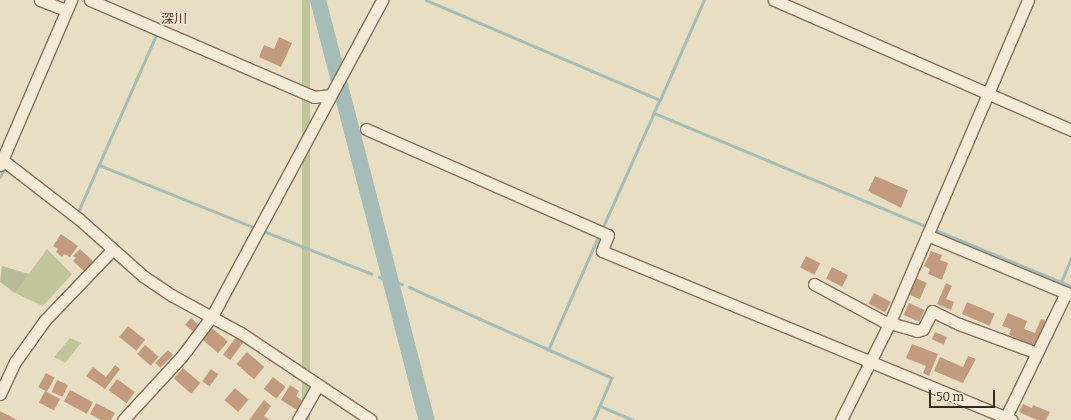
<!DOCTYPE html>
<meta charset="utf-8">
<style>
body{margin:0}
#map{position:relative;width:1071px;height:420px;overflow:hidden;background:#e8dec4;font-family:Bitter,"Noto Sans JP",serif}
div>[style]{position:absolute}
.green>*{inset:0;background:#c0c59a;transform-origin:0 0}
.cemetery>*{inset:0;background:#b7bb98}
.stream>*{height:2.5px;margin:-1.25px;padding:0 1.25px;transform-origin:1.25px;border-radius:1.25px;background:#a6bcb6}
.river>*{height:16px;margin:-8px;padding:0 8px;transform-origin:8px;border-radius:8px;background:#a6bcb6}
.building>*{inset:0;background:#c29b7e;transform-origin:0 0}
.roads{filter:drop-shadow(1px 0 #81705d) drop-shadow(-1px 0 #81705d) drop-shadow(0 1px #81705d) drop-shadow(0 -1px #81705d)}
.minor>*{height:11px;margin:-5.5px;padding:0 5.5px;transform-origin:5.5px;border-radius:5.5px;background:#f4ebd6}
span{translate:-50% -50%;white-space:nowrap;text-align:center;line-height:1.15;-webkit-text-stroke:3px #f1e8d3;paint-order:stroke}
.neighbourhood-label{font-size:13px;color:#5a2f23}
.scale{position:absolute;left:929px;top:390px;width:66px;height:18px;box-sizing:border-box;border:2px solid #33291f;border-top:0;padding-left:5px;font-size:12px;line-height:14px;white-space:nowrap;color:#33291f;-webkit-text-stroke:3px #f1e8d3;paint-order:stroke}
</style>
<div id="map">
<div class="green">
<i style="left:302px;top:0;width:8px;height:434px"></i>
<i style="clip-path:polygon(47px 249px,72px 274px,43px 306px,15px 293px)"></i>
<i style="clip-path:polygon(70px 338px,81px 343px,65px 363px,54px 357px)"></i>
</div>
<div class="cemetery">
<i style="clip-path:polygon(2px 266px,29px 274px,15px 293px,0 282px)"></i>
</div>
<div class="stream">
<i style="left:83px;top:0;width:6px;rotate:31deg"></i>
<i style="left:426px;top:0;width:254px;rotate:23.1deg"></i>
<i style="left:660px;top:100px;width:14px;rotate:115deg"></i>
<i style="left:654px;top:113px;width:297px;rotate:22.6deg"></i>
<i style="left:660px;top:100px;width:109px;rotate:-66.3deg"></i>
<i style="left:99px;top:165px;width:169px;rotate:21.9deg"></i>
<i style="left:0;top:177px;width:10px;rotate:-66deg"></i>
<i style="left:78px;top:212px;width:193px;rotate:-66.2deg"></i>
<i style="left:156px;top:35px;width:19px;rotate:-155deg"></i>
<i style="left:602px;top:229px;width:127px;rotate:-65.9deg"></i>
<i style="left:933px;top:229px;width:149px;rotate:22.4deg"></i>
<i style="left:261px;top:230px;width:119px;rotate:21.6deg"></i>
<i style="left:379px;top:277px;width:24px;rotate:17deg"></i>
<i style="left:1061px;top:282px;width:25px;rotate:-67deg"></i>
<i style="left:409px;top:287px;width:222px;rotate:24.1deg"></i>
<i style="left:612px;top:378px;width:46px;rotate:113.2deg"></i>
<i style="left:548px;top:350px;width:126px;rotate:-66.1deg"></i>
<i style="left:600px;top:406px;width:36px;rotate:23deg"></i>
</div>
<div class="river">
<i style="left:318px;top:0;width:434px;rotate:75.5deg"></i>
</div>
<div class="building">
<i style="clip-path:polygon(279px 37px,292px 43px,281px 67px,259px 57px,264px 45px,274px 49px)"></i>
<i style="clip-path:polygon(875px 176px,908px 190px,901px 208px,868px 191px)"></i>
<i style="clip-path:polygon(61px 234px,78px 246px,70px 257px,64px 254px,62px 257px,56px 252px,58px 249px,53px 246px)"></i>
<i style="clip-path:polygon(80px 249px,95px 263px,86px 273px,73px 261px,76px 258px,73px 256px)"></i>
<i style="clip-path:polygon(931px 251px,942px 255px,940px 260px,948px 263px,942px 280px,928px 274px,930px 269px,924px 266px)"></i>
<i style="left:806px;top:256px;width:16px;height:13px;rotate:27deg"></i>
<i style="left:832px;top:267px;width:18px;height:13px;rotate:27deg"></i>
<i style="left:916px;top:278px;width:12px;height:18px;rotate:24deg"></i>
<i style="clip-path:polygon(946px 283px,952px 286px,946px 299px,954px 302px,951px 310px,937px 304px)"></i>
<i style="left:874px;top:293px;width:19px;height:12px;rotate:28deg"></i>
<i style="left:967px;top:302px;width:30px;height:13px;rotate:23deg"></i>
<i style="left:909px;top:303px;width:17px;height:13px;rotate:24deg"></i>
<i style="clip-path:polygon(1008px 313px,1027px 321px,1024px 329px,1035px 333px,1041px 319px,1047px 321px,1036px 347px,1009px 335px,1011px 329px,1002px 326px)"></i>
<i style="left:191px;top:318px;width:11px;height:9px;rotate:41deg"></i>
<i style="left:128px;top:326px;width:22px;height:14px;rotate:39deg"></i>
<i style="left:212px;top:328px;width:21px;height:15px;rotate:41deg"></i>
<i style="left:935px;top:332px;width:13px;height:8px;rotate:23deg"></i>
<i style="left:236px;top:337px;width:9px;height:22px;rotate:36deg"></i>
<i style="clip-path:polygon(912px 344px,938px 354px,929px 376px,923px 373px,926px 366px,906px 358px)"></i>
<i style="left:145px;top:345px;width:18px;height:12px;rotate:41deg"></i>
<i style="left:168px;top:350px;width:7px;height:18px;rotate:45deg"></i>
<i style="left:247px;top:352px;width:23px;height:16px;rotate:41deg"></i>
<i style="clip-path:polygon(968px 356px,976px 359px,963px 383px,934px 371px,940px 357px,963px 367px)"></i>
<i style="clip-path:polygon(115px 365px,120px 369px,105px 389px,86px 376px,93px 367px,106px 377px)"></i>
<i style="left:183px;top:368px;width:23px;height:14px;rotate:41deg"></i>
<i style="left:211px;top:369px;width:9px;height:15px;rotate:36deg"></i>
<i style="left:46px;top:373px;width:10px;height:16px;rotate:29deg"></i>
<i style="left:273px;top:377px;width:16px;height:15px;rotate:38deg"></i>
<i style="left:117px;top:379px;width:22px;height:14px;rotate:36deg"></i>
<i style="left:57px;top:380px;width:12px;height:13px;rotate:24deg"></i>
<i style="clip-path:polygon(290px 385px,299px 391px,296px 396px,303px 401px,297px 410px,281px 400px)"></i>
<i style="left:235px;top:388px;width:18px;height:16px;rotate:41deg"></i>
<i style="left:70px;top:390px;width:26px;height:13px;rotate:28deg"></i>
<i style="left:45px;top:391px;width:17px;height:13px;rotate:28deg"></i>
<i style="clip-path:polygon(264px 400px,271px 406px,264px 416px,270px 420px,249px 420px)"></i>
<i style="clip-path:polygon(96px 403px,115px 413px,111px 420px,101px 420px,90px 414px)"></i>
<i style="clip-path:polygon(1023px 404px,1032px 408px,1033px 405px,1050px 412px,1046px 420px,1037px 420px,1019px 412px)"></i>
<i style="clip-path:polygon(0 411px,17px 420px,0 420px)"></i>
</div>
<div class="roads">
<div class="minor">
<i style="left:40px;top:0;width:28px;rotate:21deg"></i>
<i style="left:90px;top:0;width:244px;rotate:23.4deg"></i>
<i style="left:314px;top:97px;width:16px;rotate:-7deg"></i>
<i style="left:774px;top:0;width:324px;rotate:23.6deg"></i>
<i style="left:366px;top:129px;width:264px;rotate:23.7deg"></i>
<i style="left:608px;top:235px;width:17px;rotate:111deg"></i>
<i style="left:602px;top:251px;width:443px;rotate:22.4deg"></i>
<i style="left:0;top:158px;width:100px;rotate:37.7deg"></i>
<i style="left:79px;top:219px;width:86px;rotate:41.7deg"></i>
<i style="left:143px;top:276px;width:36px;rotate:34deg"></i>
<i style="left:173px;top:296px;width:77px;rotate:28.6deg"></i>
<i style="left:241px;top:333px;width:156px;rotate:33.8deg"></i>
<i style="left:0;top:165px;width:180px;rotate:-66.7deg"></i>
<i style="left:927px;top:235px;width:156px;rotate:22.6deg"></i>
<i style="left:814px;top:284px;width:78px;rotate:28.2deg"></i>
<i style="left:883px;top:321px;width:35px;rotate:16deg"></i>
<i style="left:917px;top:331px;width:6px;rotate:-18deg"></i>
<i style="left:923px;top:329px;width:20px;rotate:-63deg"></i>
<i style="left:932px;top:311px;width:30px;rotate:26deg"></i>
<i style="left:959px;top:324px;width:83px;rotate:20.4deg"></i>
<i style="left:0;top:394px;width:35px;rotate:-65deg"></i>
<i style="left:15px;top:362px;width:52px;rotate:-54.5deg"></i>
<i style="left:45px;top:320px;width:98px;rotate:-46.2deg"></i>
<i style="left:1006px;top:417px;width:138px;rotate:-64.2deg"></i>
<i style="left:123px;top:420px;width:87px;rotate:-47.3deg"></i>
<i style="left:182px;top:356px;width:50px;rotate:-53.1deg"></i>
<i style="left:212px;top:316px;width:359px;rotate:-61.7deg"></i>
<i style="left:298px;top:420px;width:40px;rotate:-60.3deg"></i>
<i style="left:841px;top:420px;width:110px;rotate:-63.4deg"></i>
<i style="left:890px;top:322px;width:350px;rotate:-66.8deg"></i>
</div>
</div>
<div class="neighbourhood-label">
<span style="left:174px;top:19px">深川</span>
</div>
<div class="scale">50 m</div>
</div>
